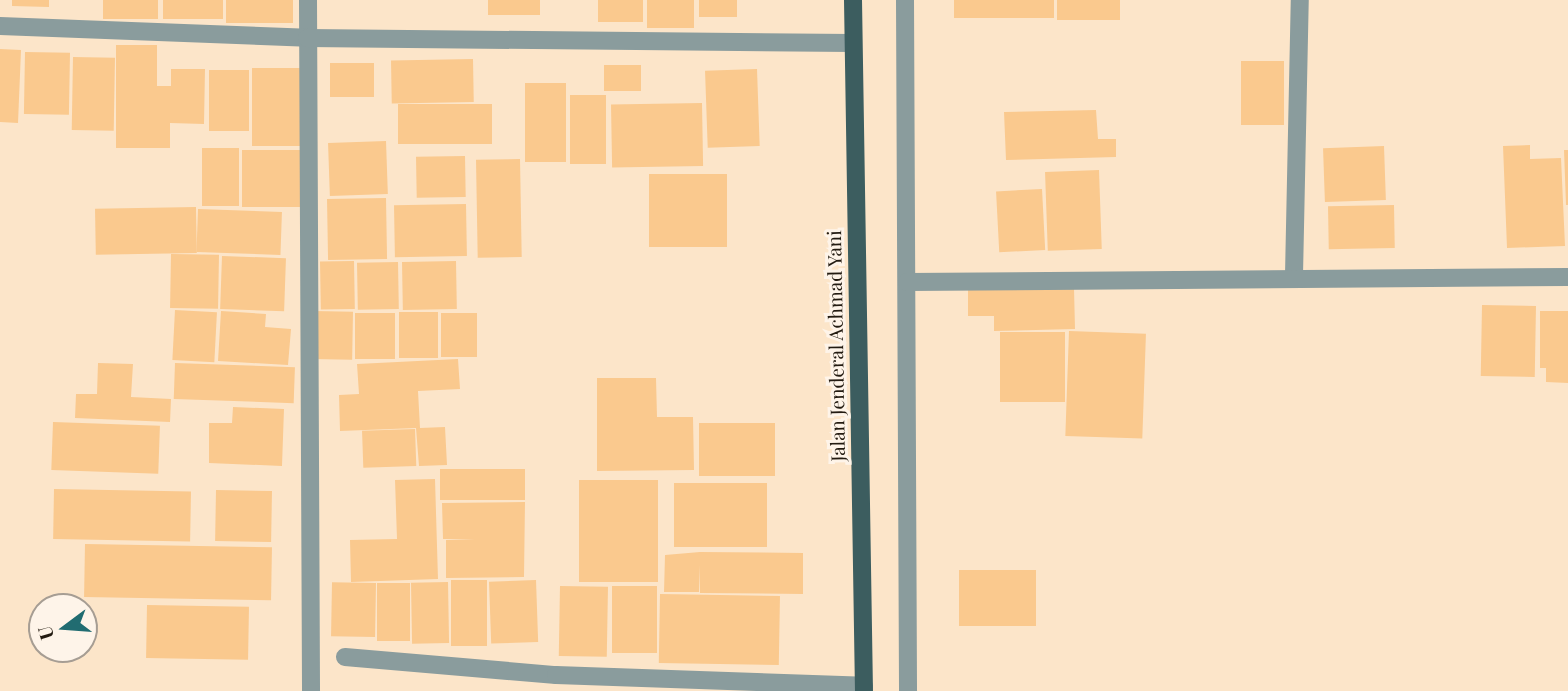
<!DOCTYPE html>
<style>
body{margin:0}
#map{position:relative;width:1568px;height:691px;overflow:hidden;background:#fce5c9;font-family:"Playfair Display",serif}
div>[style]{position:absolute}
.building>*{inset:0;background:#fac98e;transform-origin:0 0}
.street>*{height:18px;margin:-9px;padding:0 9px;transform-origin:9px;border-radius:9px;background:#8a9c9d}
.primary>*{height:18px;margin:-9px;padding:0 9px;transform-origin:9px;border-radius:9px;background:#3c5d5f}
span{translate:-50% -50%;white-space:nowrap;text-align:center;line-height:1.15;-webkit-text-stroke:6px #fef4e9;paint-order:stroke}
.street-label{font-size:19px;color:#231b11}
.north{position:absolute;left:28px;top:593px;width:70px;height:70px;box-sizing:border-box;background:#fef4e9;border:2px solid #a69d93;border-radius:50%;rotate:254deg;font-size:19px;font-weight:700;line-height:28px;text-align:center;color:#231b11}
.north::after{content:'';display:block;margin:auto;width:24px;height:32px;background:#216c71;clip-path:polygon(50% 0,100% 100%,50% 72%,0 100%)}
</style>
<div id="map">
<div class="building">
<i style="clip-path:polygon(12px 0,49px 0,49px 7px,12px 6px)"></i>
<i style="left:103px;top:0;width:55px;height:19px"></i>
<i style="left:163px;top:0;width:60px;height:19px"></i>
<i style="left:226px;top:0;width:67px;height:23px"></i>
<i style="left:488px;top:0;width:52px;height:15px"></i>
<i style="left:598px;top:0;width:45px;height:22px"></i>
<i style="left:647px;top:0;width:47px;height:28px"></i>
<i style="left:699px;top:0;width:38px;height:17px"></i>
<i style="left:954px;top:0;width:100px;height:18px"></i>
<i style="left:1057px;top:0;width:63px;height:20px"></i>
<i style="clip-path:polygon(116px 45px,157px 45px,157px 86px,171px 86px,171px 69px,205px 69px,204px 124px,170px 123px,170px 148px,116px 148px)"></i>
<i style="clip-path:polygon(0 49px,21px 50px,18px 123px,0 122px)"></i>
<i style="left:25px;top:52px;width:45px;height:62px;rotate:1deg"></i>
<i style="left:73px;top:57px;width:42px;height:73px;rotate:1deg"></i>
<i style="left:473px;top:59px;width:43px;height:82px;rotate:89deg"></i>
<i style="left:1241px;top:61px;width:43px;height:64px"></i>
<i style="left:374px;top:63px;width:34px;height:44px;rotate:90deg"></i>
<i style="left:604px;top:65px;width:37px;height:26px"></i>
<i style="left:252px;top:68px;width:50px;height:78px"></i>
<i style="left:757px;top:69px;width:77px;height:52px;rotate:88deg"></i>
<i style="left:209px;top:70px;width:40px;height:61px"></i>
<i style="left:525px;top:83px;width:41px;height:79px"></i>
<i style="left:570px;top:95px;width:36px;height:69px"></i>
<i style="left:702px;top:103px;width:63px;height:91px;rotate:89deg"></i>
<i style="left:492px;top:104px;width:40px;height:94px;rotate:90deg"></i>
<i style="clip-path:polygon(1096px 110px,1098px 139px,1116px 139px,1116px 157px,1006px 160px,1004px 112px)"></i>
<i style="left:386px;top:141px;width:53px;height:58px;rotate:88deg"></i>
<i style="clip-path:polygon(1530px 145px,1530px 159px,1561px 158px,1565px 246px,1507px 248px,1503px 146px)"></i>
<i style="left:1384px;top:146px;width:54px;height:61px;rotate:88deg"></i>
<i style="left:202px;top:148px;width:37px;height:58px"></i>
<i style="left:242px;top:150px;width:58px;height:57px"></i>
<i style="clip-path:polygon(1564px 150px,1568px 150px,1568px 205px,1566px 205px)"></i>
<i style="left:465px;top:156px;width:41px;height:49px;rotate:89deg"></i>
<i style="left:520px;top:159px;width:98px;height:44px;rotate:89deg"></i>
<i style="left:1099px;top:170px;width:79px;height:54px;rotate:88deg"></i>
<i style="left:649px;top:174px;width:78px;height:73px"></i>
<i style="left:1042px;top:189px;width:61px;height:46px;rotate:87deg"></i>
<i style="left:386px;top:198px;width:61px;height:59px;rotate:89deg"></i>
<i style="left:466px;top:204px;width:52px;height:72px;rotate:89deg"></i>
<i style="left:1394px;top:205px;width:43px;height:66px;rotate:89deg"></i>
<i style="left:196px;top:207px;width:46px;height:101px;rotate:89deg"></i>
<i style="left:198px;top:209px;width:84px;height:43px;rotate:2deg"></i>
<i style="left:171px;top:254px;width:48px;height:54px;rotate:1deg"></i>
<i style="left:222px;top:256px;width:64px;height:53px;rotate:2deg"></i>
<i style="left:354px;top:261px;width:48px;height:34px;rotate:89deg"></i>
<i style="left:456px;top:261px;width:48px;height:54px;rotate:89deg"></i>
<i style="left:398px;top:262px;width:47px;height:41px;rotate:89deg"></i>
<i style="clip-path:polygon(1074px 288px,1075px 329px,994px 331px,994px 316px,968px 316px,968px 290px)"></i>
<i style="left:1482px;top:305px;width:54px;height:71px;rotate:1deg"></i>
<i style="left:175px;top:310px;width:42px;height:50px;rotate:3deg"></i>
<i style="clip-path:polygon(221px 311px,266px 314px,265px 327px,291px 329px,288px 365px,218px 361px)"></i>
<i style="left:313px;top:311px;width:40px;height:48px;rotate:1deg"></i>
<i style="clip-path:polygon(1540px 311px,1568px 311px,1568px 383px,1546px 382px,1546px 368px,1540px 368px)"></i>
<i style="left:399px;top:312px;width:39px;height:46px"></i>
<i style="left:355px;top:313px;width:40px;height:46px"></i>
<i style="left:441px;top:313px;width:36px;height:44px"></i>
<i style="left:1069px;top:331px;width:77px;height:105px;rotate:2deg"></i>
<i style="left:1000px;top:332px;width:65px;height:70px"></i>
<i style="clip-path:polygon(458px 359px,460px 389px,418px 391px,420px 428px,445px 427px,447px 465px,419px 466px,416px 428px,340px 431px,339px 395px,359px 394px,357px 364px)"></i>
<i style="clip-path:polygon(98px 363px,133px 364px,131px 397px,171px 399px,170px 422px,75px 418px,76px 394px,97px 394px)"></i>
<i style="left:175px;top:363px;width:120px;height:36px;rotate:2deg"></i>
<i style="clip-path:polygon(597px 378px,656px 378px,657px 417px,693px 417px,694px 470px,597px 471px)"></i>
<i style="clip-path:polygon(233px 407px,284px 409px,282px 466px,209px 463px,209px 423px,232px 423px)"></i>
<i style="left:53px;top:422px;width:107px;height:48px;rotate:2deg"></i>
<i style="left:699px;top:423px;width:76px;height:53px"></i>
<i style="left:415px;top:429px;width:37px;height:53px;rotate:88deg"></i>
<i style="left:525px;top:469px;width:31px;height:85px;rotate:90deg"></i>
<i style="clip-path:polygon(435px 479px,438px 579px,351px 582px,350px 540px,397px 539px,395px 480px)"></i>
<i style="left:579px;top:480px;width:79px;height:102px"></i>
<i style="left:767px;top:483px;width:64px;height:93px;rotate:90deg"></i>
<i style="left:54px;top:489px;width:137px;height:50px;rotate:1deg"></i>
<i style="left:216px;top:490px;width:56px;height:51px;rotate:1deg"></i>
<i style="clip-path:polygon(525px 502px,524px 577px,446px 578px,446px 540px,475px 539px,443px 539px,442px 503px)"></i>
<i style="left:85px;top:544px;width:187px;height:53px;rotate:1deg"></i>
<i style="clip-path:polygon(700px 552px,803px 553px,803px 594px,700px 593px,699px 565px,699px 592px,664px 592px,665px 555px)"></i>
<i style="left:959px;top:570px;width:77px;height:56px"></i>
<i style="left:451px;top:580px;width:36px;height:66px"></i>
<i style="left:536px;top:580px;width:62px;height:47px;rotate:88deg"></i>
<i style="left:448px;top:582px;width:61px;height:37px;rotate:89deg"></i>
<i style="left:376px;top:583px;width:54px;height:44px;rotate:91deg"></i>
<i style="left:377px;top:583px;width:33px;height:58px"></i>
<i style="left:560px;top:586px;width:48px;height:70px;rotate:1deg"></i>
<i style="left:612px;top:586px;width:45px;height:67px"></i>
<i style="left:660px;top:594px;width:120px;height:69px;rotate:1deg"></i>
<i style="left:147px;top:605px;width:102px;height:53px;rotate:1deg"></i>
</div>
<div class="street">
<i style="left:308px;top:0;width:691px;rotate:89.75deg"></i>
<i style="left:905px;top:0;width:691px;rotate:89.75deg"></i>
<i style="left:0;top:26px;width:307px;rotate:2.2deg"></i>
<i style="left:307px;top:38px;width:545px;rotate:0.53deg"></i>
<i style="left:1294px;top:275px;width:275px;rotate:-88.8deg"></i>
<i style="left:907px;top:282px;width:661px;rotate:-0.43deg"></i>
<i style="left:345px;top:657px;width:212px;rotate:4.9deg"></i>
<i style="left:556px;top:675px;width:308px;rotate:2deg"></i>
</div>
<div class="primary">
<i style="left:853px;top:0;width:691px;rotate:89.09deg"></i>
</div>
<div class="street-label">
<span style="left:836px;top:346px;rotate:-91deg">Jalan Jenderal Achmad Yani</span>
</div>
<div class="north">U</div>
</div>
